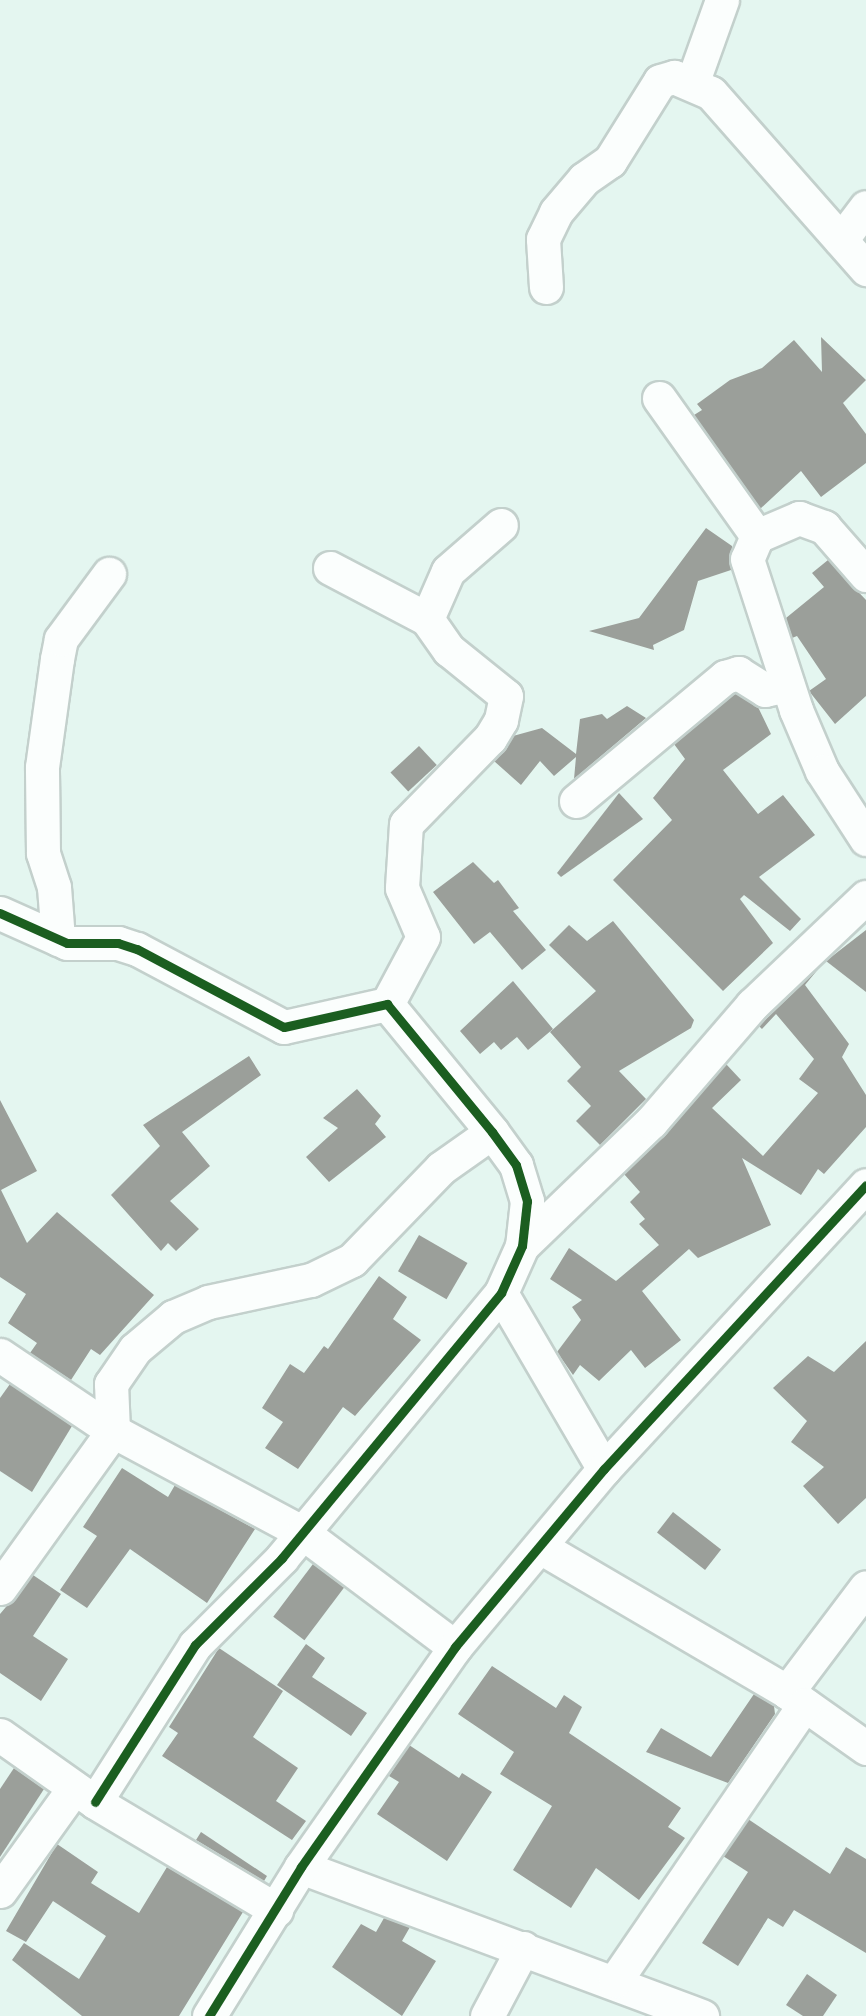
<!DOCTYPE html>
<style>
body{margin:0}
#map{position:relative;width:866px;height:2016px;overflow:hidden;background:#e4f6f0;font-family:"Source Serif 4",serif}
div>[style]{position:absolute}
.building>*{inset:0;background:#9b9f9a;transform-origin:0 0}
.roads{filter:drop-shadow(2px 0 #c3d0cc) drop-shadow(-2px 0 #c3d0cc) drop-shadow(0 2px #c3d0cc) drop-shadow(0 -2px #c3d0cc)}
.minor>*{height:33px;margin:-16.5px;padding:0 16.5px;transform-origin:16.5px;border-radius:16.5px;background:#fbfefd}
.cycleway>*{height:9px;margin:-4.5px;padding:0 4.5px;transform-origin:4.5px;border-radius:4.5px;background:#1b5e20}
span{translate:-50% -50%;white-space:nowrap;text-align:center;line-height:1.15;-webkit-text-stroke:6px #ddfdf3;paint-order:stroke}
</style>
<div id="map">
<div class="building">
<i style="clip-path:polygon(821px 337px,866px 380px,843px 403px,866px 434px,866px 463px,821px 497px,801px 471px,760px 509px,694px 415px,702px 410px,697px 404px,730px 380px,762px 368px,794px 340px,822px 372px)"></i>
<i style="clip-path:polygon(706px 528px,732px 546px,731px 570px,698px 581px,684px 630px,653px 645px,654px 650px,589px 631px,639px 618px)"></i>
<i style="clip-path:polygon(828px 560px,866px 600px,866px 696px,835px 724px,809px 691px,826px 679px,797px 636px,792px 638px,786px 618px,824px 587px,812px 573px)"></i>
<i style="clip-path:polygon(735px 693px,758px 707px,771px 734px,723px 770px,758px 814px,783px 795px,815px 835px,759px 877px,801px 919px,790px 931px,744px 895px,740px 899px,773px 943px,723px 991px,613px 880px,672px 820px,653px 798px,685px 759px,674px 744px)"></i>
<i style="clip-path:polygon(627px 706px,646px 718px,574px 779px,576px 757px,554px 776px,540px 761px,521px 785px,494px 761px,513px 736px,542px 728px,576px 754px,580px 719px,602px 714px,607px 719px)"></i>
<i style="left:419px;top:746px;width:26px;height:39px;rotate:47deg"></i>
<i style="clip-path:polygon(619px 793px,643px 819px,561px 877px,557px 873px)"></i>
<i style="clip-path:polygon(473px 862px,494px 883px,498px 880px,519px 908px,513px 911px,546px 950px,522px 970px,490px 932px,474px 944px,433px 892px)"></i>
<i style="clip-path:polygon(613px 921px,694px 1020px,691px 1028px,619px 1071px,646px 1099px,600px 1145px,576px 1121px,591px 1106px,567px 1081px,581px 1067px,550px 1032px,596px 991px,549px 945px,569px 925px,587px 941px)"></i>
<i style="clip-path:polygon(866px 930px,866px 992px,826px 961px)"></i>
<i style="clip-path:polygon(819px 968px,805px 985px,849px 1044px,842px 1057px,866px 1095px,866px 1127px,824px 1174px,818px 1169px,801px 1195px,742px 1158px,771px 1225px,698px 1258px,689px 1249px,642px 1291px,681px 1340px,645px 1368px,631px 1350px,599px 1381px,580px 1365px,573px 1375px,557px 1352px,581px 1320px,572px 1307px,582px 1300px,550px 1279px,569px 1248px,616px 1281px,659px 1245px,639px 1224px,645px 1219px,630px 1202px,640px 1192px,624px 1174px,726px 1064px,741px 1080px,712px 1108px,763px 1156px,818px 1093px,799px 1079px,814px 1059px,776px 1014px,762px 1029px,759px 1026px)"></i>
<i style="clip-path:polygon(513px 981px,553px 1029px,528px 1050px,517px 1037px,501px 1050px,494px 1042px,480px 1054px,460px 1031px)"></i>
<i style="clip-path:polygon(249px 1056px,261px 1075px,182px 1132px,210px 1166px,170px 1201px,199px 1229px,176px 1251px,168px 1243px,161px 1251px,111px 1195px,160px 1146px,143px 1125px)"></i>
<i style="clip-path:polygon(357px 1089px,381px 1116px,375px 1124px,386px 1137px,329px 1182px,306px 1157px,338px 1128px,323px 1118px)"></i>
<i style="clip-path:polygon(0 1100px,37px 1171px,1px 1190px,27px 1243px,57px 1212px,154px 1295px,100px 1355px,91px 1349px,71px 1380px,30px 1353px,37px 1343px,8px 1323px,26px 1294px,0 1277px)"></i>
<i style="left:419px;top:1235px;width:56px;height:42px;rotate:30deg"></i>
<i style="clip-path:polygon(379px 1276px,407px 1297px,393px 1319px,421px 1340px,355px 1416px,343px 1407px,298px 1469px,265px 1448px,283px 1422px,262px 1408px,290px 1364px,304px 1373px,324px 1346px,328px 1349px)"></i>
<i style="clip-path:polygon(866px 1341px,866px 1498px,838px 1524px,803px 1486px,824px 1467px,791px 1442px,807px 1421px,773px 1388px,808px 1356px,834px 1372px)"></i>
<i style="clip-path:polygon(10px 1384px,72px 1426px,32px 1492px,0 1471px,0 1398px)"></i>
<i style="clip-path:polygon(122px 1468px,168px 1497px,175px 1485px,255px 1529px,207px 1603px,130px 1549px,87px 1608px,60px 1590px,97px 1536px,83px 1527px)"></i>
<i style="left:673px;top:1512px;width:61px;height:26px;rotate:38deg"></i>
<i style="left:313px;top:1564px;width:39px;height:66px;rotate:37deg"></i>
<i style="clip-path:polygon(33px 1575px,61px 1594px,33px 1636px,68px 1659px,41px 1701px,0 1673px,0 1614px)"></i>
<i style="clip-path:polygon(306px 1644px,325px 1658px,312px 1677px,367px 1713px,351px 1736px,277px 1685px)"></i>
<i style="clip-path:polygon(219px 1648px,283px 1691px,253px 1737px,298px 1768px,276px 1801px,306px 1821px,292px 1840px,162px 1756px,178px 1733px,169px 1727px)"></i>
<i style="clip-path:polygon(492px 1666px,556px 1708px,564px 1695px,582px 1707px,569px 1733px,681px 1808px,668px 1827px,685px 1838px,639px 1900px,596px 1868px,571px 1908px,513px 1870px,552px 1806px,500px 1774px,514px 1752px,458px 1714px)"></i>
<i style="clip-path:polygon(754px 1694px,774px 1706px,775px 1714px,728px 1783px,646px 1752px,661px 1728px,711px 1757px)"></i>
<i style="clip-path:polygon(409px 1745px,459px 1778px,462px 1773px,492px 1792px,447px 1861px,377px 1814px,399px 1782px,389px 1776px)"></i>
<i style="clip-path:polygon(14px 1768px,44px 1789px,0 1857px,0 1789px)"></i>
<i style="clip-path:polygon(748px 1819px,830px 1874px,846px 1847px,866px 1859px,866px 1953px,794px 1910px,783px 1927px,768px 1918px,738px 1966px,702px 1943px,748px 1872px,723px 1856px)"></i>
<i style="clip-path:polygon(201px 1832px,267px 1876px,264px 1881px,196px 1840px)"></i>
<i style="clip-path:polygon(57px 1844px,98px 1872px,91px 1883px,139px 1913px,167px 1867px,243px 1912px,179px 2016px,82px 2016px,12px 1960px,24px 1943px,79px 1979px,106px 1936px,53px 1901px,26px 1942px,6px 1931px)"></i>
<i style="clip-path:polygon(384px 1918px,410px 1927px,402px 1941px,436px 1961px,402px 2016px,332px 1967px,361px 1924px,376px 1932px)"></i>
<i style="clip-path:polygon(807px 1974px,837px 1995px,823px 2016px,803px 2016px,786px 2005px)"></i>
</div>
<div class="roads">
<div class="minor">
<i style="left:693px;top:81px;width:86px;rotate:-70.3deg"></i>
<i style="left:841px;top:240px;width:41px;rotate:-52.9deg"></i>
<i style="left:546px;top:287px;width:48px;rotate:-93.6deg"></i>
<i style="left:543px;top:239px;width:30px;rotate:-64deg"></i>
<i style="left:556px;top:212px;width:43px;rotate:-49.7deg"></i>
<i style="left:584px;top:179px;width:32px;rotate:-35deg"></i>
<i style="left:610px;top:161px;width:94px;rotate:-58deg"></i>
<i style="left:660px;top:81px;width:15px;rotate:-16deg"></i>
<i style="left:674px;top:77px;width:40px;rotate:23.4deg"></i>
<i style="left:711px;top:93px;width:235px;rotate:48.6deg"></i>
<i style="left:659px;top:398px;width:169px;rotate:54.6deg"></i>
<i style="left:757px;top:536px;width:25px;rotate:113deg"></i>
<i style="left:747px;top:559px;width:159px;rotate:72deg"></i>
<i style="left:796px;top:710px;width:66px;rotate:66.9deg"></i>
<i style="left:822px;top:771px;width:81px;rotate:57.1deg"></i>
<i style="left:757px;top:536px;width:46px;rotate:-23.2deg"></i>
<i style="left:799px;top:518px;width:27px;rotate:20deg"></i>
<i style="left:824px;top:527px;width:64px;rotate:48.8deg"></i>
<i style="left:330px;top:568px;width:110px;rotate:27.7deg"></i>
<i style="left:427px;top:619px;width:38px;rotate:55deg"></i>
<i style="left:449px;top:650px;width:73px;rotate:38.9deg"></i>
<i style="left:506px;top:696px;width:25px;rotate:102deg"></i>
<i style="left:501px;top:720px;width:21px;rotate:121deg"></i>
<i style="left:490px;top:738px;width:120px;rotate:134.3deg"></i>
<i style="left:406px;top:824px;width:64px;rotate:93.6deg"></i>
<i style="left:402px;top:888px;width:53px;rotate:66.8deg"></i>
<i style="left:423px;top:937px;width:76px;rotate:118.2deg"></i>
<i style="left:427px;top:619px;width:52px;rotate:-66.4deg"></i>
<i style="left:448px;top:571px;width:70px;rotate:-41deg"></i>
<i style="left:576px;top:801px;width:194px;rotate:-39.8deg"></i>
<i style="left:725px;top:677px;width:14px;rotate:-17deg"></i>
<i style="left:738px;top:673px;width:32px;rotate:32deg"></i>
<i style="left:765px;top:690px;width:23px;rotate:-13deg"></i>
<i style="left:0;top:913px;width:73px;rotate:24.1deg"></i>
<i style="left:67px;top:943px;width:51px"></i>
<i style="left:118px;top:943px;width:20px;rotate:18deg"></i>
<i style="left:137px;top:949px;width:166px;rotate:28deg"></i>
<i style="left:284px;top:1027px;width:106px;rotate:-12.6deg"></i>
<i style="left:387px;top:1004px;width:166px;rotate:50.6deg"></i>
<i style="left:492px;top:1132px;width:41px;rotate:54deg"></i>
<i style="left:516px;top:1165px;width:38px;rotate:73deg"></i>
<i style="left:527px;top:1201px;width:45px;rotate:96.3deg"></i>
<i style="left:522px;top:1246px;width:51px;rotate:114.1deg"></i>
<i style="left:501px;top:1293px;width:344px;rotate:129.6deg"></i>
<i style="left:282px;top:1558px;width:123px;rotate:135deg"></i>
<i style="left:195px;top:1645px;width:186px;rotate:122.5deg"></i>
<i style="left:58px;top:939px;width:52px;rotate:-94.4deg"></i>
<i style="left:54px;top:887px;width:36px;rotate:-108deg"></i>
<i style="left:43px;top:853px;width:86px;rotate:-90.7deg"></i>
<i style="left:42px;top:767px;width:109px;rotate:-82.1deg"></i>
<i style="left:57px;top:659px;width:20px;rotate:-79deg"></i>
<i style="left:61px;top:639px;width:81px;rotate:-53.6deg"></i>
<i style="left:522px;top:1246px;width:179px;rotate:-43.9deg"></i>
<i style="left:651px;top:1122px;width:155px;rotate:-49.2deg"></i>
<i style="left:752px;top:1005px;width:157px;rotate:-43.5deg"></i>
<i style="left:501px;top:1293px;width:204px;rotate:59.7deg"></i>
<i style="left:0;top:1355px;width:136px;rotate:33.9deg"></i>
<i style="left:113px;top:1431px;width:216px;rotate:28.2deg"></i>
<i style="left:303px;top:1533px;width:190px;rotate:36.9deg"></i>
<i style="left:542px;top:1548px;width:284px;rotate:30.4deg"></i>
<i style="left:787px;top:1692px;width:97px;rotate:35.3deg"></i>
<i style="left:0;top:1588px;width:193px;rotate:-54.3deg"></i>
<i style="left:113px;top:1431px;width:47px;rotate:-92.4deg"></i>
<i style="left:111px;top:1384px;width:42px;rotate:-55.6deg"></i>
<i style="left:135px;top:1349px;width:50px;rotate:-40.1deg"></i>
<i style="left:173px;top:1317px;width:38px;rotate:-23deg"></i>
<i style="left:208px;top:1302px;width:105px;rotate:-12.1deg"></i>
<i style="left:311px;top:1280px;width:46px;rotate:-26deg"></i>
<i style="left:352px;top:1260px;width:128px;rotate:-45.9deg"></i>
<i style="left:441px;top:1168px;width:62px;rotate:-35.2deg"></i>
<i style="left:787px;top:1692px;width:131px;rotate:-53deg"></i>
<i style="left:0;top:1735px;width:116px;rotate:35.2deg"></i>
<i style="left:95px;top:1802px;width:211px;rotate:30.8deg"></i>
<i style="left:301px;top:1867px;width:428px;rotate:20.4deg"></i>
<i style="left:0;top:1891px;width:127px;rotate:-54.3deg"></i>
<i style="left:615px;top:1981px;width:335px;rotate:-55.6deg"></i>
<i style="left:209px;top:2016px;width:175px;rotate:-58.3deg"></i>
<i style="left:301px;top:1867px;width:269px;rotate:-55deg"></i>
<i style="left:455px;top:1647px;width:232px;rotate:-50.1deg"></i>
<i style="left:604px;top:1469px;width:386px;rotate:-47.3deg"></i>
<i style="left:487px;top:2016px;width:77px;rotate:-62.1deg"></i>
</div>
</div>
<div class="cycleway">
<i style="left:0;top:913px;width:73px;rotate:24.1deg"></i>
<i style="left:67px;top:943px;width:51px"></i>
<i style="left:118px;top:943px;width:20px;rotate:18deg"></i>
<i style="left:137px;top:949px;width:166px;rotate:28deg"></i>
<i style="left:284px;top:1027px;width:106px;rotate:-12.6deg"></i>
<i style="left:387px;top:1004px;width:166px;rotate:50.6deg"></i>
<i style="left:492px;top:1132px;width:41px;rotate:54deg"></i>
<i style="left:516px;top:1165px;width:38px;rotate:73deg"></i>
<i style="left:527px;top:1201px;width:45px;rotate:96.3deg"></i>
<i style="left:522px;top:1246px;width:51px;rotate:114.1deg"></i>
<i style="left:501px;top:1293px;width:344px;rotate:129.6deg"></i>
<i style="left:282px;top:1558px;width:123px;rotate:135deg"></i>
<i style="left:195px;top:1645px;width:186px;rotate:122.5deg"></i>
<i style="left:209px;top:2016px;width:175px;rotate:-58.3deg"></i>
<i style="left:301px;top:1867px;width:269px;rotate:-55deg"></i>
<i style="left:455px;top:1647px;width:232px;rotate:-50.1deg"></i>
<i style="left:604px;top:1469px;width:386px;rotate:-47.3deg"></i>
</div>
</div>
